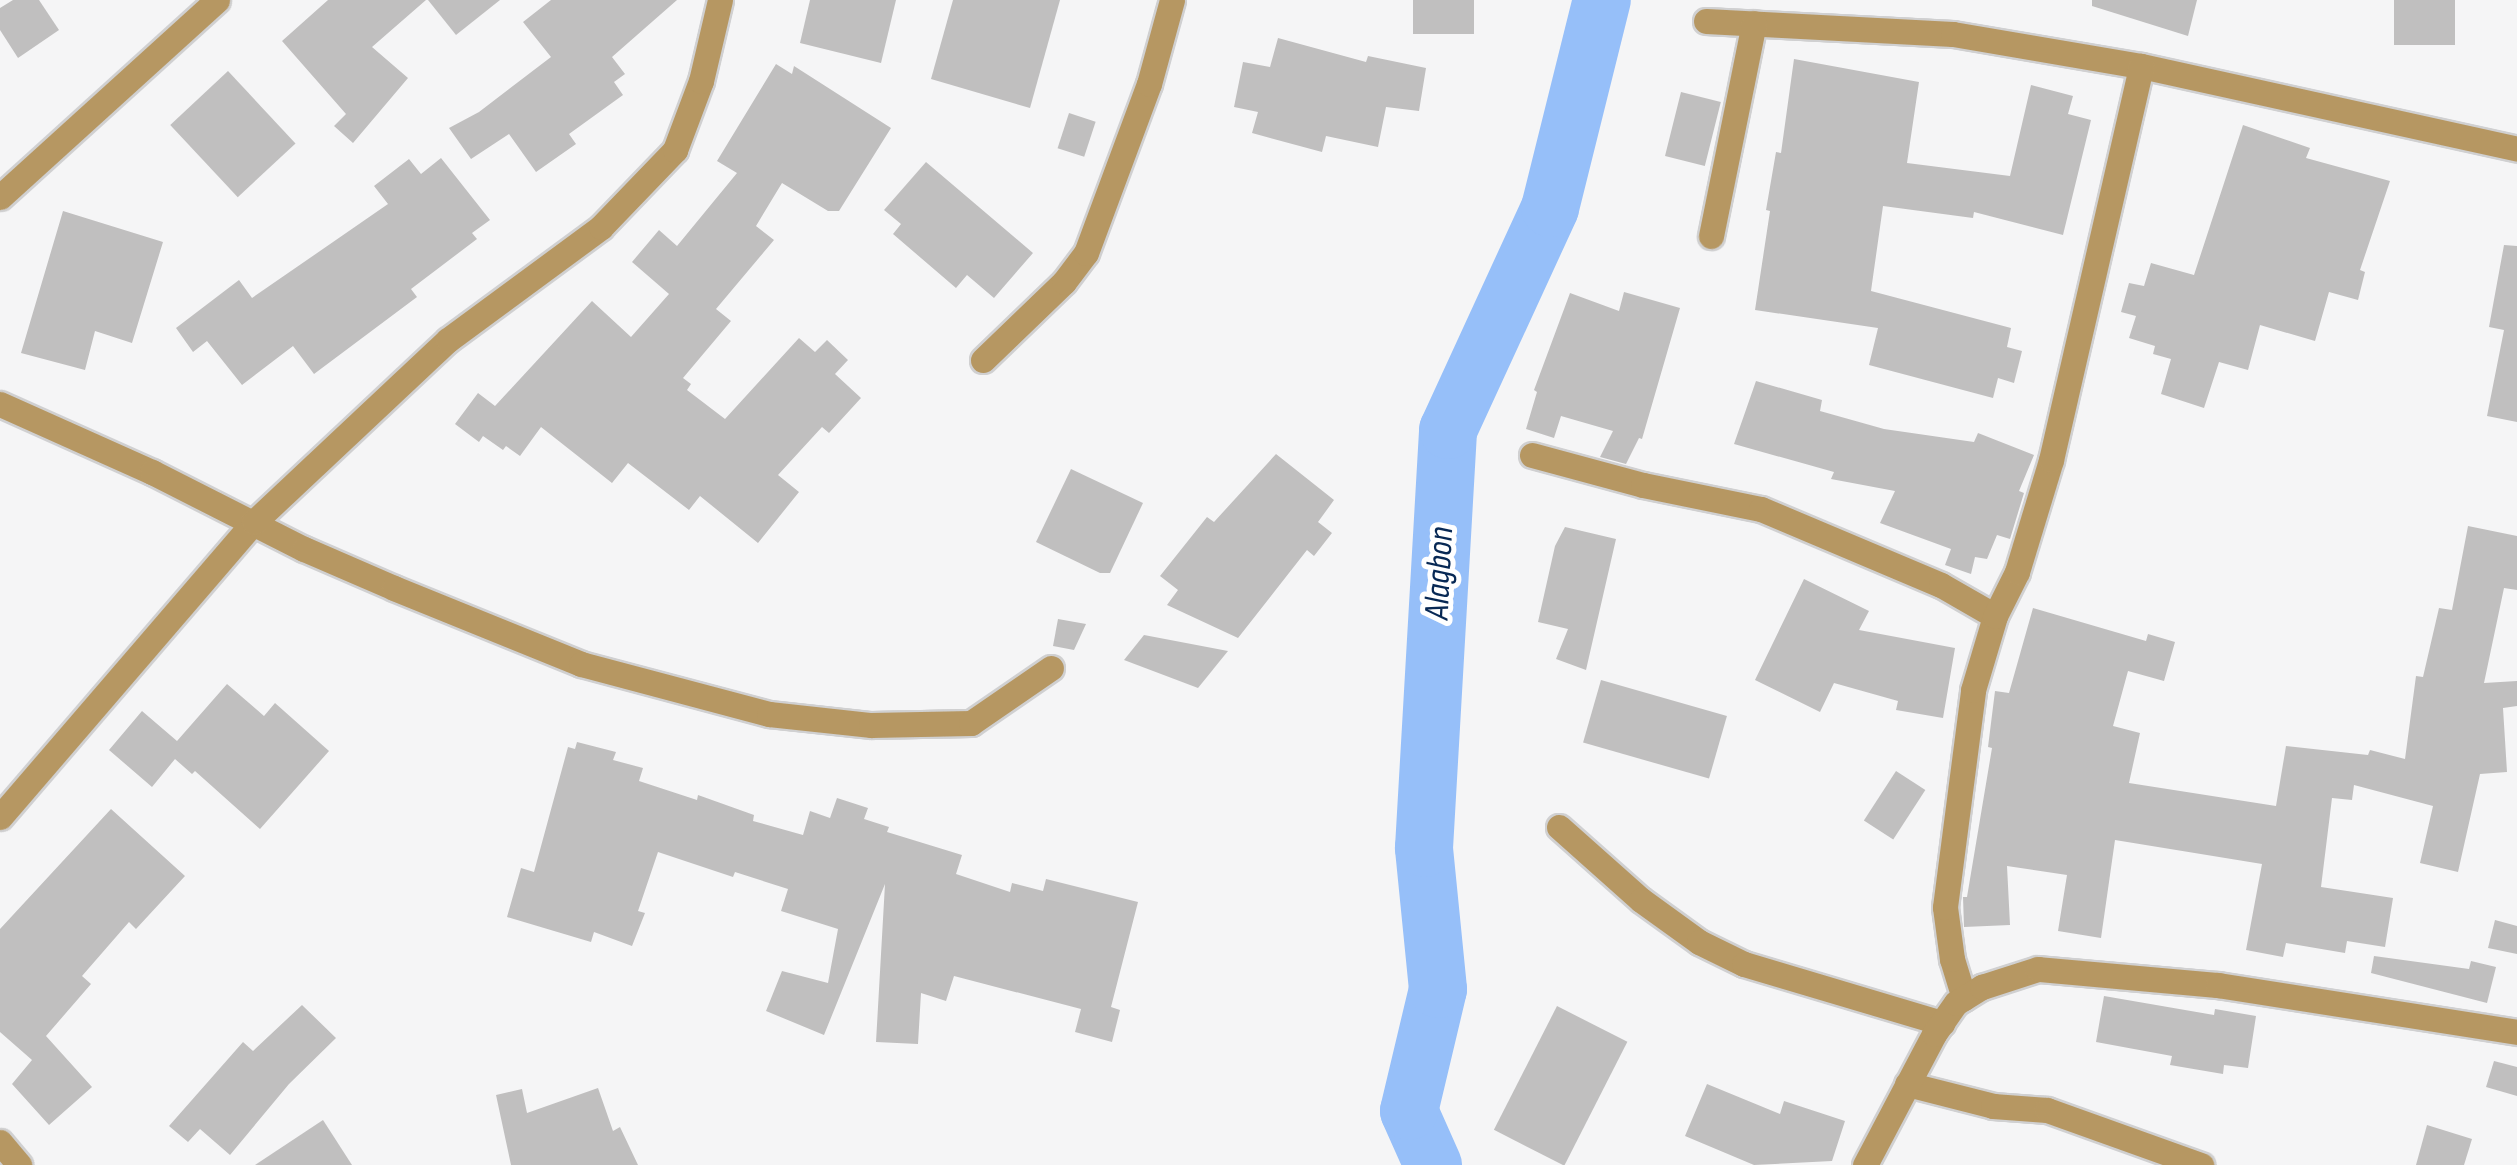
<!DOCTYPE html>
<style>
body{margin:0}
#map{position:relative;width:2517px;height:1165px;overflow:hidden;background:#f5f5f6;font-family:"Sofia Sans Condensed",sans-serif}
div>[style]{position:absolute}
.river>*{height:58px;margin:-29px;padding:0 29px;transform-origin:29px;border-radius:29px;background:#96bff9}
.building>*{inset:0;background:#c0bfbf;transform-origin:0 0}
.roads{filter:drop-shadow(2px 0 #d0d0d1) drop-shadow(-2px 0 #d0d0d1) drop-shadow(0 2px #d0d0d1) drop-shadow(0 -2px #d0d0d1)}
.minor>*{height:25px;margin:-12.5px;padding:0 12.5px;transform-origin:12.5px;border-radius:12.5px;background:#b69762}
span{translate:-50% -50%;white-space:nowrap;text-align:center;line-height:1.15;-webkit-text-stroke:10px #fff;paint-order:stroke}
.water-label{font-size:35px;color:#072854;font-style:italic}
</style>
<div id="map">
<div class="river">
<i style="left:1433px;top:1165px;width:59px;rotate:-114deg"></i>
<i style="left:1409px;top:1111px;width:125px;rotate:-76.6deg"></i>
<i style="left:1438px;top:989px;width:142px;rotate:-95.7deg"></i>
<i style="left:1424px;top:848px;width:419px;rotate:-86.7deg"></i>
<i style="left:1448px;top:430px;width:244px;rotate:-65.3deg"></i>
<i style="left:1550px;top:208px;width:214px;rotate:-76deg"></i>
</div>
<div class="building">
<i style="clip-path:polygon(13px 0,39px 0,59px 30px,18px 58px,0 30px,0 8px)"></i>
<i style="clip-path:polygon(328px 0,426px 0,372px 47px,408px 78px,353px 143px,334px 126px,346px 114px,282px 41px)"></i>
<i style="clip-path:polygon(428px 0,500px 0,456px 35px)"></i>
<i style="clip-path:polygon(551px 0,677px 0,612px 57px,625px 74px,614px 82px,623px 95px,569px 134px,576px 144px,536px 172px,509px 134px,471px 159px,449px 128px,479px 112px,551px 57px,523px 22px)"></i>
<i style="clip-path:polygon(810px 0,896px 0,881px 63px,800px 43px)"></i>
<i style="clip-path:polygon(953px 0,1060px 0,1030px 108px,931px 79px)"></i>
<i style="left:1413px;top:0;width:61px;height:34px"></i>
<i style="clip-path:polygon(2092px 0,2197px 0,2188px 36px,2092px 6px)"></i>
<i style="left:2394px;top:0;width:61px;height:45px"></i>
<i style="clip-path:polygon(1278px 38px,1366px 62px,1368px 56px,1426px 68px,1419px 111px,1386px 107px,1378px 147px,1326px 136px,1322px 152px,1252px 133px,1258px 112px,1234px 107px,1243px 62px,1270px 67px)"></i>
<i style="clip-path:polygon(1794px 59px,1919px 82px,1907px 163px,2010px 176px,2031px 85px,2073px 96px,2068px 114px,2091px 120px,2063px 235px,1974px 212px,1973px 218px,1883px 206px,1871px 291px,2011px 328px,2007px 347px,2022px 351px,2014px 383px,1998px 378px,1993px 398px,1869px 365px,1878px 328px,1755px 310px,1770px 211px,1766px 210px,1776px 152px,1781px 153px)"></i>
<i style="clip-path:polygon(776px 64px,792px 74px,794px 66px,891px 128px,839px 211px,828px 211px,782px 183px,756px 226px,774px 240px,716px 309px,731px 321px,683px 378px,691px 384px,687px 390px,725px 419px,799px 338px,815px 352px,827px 340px,848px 360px,835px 374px,861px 398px,829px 433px,822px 427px,778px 475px,799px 492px,758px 543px,700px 496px,689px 510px,628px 463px,612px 483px,541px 427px,520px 456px,506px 446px,503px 450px,483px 436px,479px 442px,455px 424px,478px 393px,495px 406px,592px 301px,631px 337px,669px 294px,632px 262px,659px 230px,677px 246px,737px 173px,717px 161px)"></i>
<i style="left:228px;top:71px;width:99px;height:79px;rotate:47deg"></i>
<i style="left:1681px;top:92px;width:41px;height:66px;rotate:14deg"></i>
<i style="left:1069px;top:113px;width:28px;height:37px;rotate:18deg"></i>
<i style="clip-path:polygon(2243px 125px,2310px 148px,2306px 158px,2390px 181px,2360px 270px,2365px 272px,2358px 300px,2329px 292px,2315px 341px,2260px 325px,2248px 370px,2219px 362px,2204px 408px,2161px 394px,2171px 359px,2153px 354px,2155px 346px,2129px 338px,2136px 316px,2121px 312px,2129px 283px,2144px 286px,2151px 263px,2194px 275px)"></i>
<i style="clip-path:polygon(441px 158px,490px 220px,472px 233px,477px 239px,411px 289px,417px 297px,314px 374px,293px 346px,242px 385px,207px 341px,193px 352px,176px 328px,239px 280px,252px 298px,388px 204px,374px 186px,409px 159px,421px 174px)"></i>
<i style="clip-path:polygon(926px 162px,1033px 253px,994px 298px,967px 275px,956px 288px,893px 234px,901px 224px,884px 210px)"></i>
<i style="clip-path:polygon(63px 211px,163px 242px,132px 343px,95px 331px,85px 370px,21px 353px)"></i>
<i style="clip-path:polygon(2504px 245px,2517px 246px,2517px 422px,2487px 416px,2504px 330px,2489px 327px)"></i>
<i style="clip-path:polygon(1624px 292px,1680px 308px,1642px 439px,1639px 438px,1626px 464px,1600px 457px,1613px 431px,1561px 416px,1554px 438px,1526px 429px,1537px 392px,1534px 390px,1570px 293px,1619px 311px)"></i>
<i style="clip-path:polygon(1756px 381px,1822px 400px,1820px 411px,1884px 429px,1974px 442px,1978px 433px,2034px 455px,2019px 491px,2024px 493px,2010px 539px,1997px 535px,1987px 559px,1975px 557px,1971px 574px,1945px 565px,1951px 549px,1880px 523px,1895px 491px,1831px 479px,1834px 472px,1734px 444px)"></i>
<i style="clip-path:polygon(1276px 454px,1334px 500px,1318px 522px,1332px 533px,1314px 556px,1307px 550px,1238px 638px,1167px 605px,1178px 590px,1160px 576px,1207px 517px,1214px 522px)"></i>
<i style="clip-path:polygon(1071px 469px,1143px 503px,1110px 573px,1100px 573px,1036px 542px)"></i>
<i style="clip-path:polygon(2468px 526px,2517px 536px,2517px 590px,2504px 588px,2484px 683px,2517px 681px,2517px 706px,2503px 708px,2507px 772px,2480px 774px,2458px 872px,2420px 863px,2433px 806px,2354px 785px,2352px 800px,2332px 798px,2321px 887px,2393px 898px,2385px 947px,2347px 941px,2345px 953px,2286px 943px,2283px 957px,2246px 950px,2262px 864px,2115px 840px,2101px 938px,2058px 931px,2067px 875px,2007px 866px,2010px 925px,1964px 927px,1963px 897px,1967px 897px,1992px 748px,1988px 747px,1995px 691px,2009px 693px,2033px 608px,2146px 641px,2148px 634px,2175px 642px,2164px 681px,2128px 671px,2113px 726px,2140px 733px,2129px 783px,2276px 806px,2286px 746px,2368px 755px,2370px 750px,2405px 759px,2416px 676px,2423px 677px,2439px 608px,2452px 610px)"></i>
<i style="clip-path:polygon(1565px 527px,1616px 539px,1586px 670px,1556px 659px,1568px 629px,1538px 622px,1555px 546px)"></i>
<i style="clip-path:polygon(1804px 579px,1869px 611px,1859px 630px,1955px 648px,1943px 718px,1896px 710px,1898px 701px,1834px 683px,1820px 712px,1755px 680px)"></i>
<i style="clip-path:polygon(1058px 619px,1086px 624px,1074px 650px,1053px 646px)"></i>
<i style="clip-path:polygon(1144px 635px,1228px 651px,1198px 688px,1124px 660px)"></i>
<i style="left:1601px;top:680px;width:131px;height:65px;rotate:16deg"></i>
<i style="clip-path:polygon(227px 684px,264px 716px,275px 703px,329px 751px,260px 829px,195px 771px,192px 774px,175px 759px,152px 787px,109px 750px,142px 711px,177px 741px)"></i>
<i style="clip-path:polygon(577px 742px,616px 752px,613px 760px,643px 768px,639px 781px,697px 800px,698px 795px,754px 815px,753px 821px,803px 835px,810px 811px,830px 818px,837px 798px,868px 808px,864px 819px,889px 827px,887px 832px,962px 855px,956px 874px,1010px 892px,1012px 883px,1043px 891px,1046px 879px,1138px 902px,1111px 1007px,1120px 1010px,1112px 1042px,1075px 1032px,1081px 1009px,954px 976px,946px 1001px,921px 993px,918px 1044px,876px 1042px,885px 884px,824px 1035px,766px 1011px,782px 971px,828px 983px,838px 929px,781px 911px,788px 889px,735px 872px,733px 877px,658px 852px,638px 911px,645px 913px,632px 946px,594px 932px,591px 942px,507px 917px,521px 868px,534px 872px,568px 747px,575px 749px)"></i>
<i style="left:1896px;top:771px;width:35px;height:59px;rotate:33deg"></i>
<i style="clip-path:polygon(111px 809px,185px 876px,136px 929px,129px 922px,82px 976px,91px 984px,46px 1036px,92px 1087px,49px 1125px,12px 1084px,32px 1060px,0 1032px,0 929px)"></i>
<i style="clip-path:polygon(2495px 920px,2517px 926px,2517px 954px,2488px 948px)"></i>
<i style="clip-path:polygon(2374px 956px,2469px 969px,2471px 961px,2496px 967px,2487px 1003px,2371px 973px)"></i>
<i style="clip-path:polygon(2104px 996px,2214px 1015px,2215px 1009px,2256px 1016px,2248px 1068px,2224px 1065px,2223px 1074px,2170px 1065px,2172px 1056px,2096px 1042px)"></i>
<i style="clip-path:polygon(302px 1005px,336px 1038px,289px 1084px,230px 1155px,200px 1129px,188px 1142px,169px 1126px,243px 1042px,253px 1051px)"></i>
<i style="left:1557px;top:1006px;width:79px;height:139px;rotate:27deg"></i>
<i style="clip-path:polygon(2494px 1061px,2517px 1067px,2517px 1096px,2486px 1087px)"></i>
<i style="clip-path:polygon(1707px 1084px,1780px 1114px,1784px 1101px,1845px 1121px,1832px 1161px,1754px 1165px,1685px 1136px)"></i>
<i style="clip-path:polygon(598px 1088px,613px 1131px,620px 1127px,638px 1165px,511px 1165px,496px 1095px,522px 1089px,527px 1113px)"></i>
<i style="clip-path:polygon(323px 1120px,352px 1165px,255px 1165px)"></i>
<i style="clip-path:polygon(2427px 1125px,2472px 1139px,2464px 1165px,2416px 1165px)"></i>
</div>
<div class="roads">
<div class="minor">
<i style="left:1706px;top:21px;width:247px;rotate:3deg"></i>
<i style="left:1953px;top:34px;width:191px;rotate:9.7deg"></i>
<i style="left:2141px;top:66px;width:385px;rotate:12.4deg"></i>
<i style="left:0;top:197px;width:293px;rotate:-42.2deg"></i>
<i style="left:1711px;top:236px;width:217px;rotate:-78.6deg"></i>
<i style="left:983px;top:360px;width:112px;rotate:-43.9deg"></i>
<i style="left:1064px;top:282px;width:36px;rotate:-53deg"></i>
<i style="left:1086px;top:253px;width:180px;rotate:-69.6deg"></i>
<i style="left:1149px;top:84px;width:87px;rotate:-74.7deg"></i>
<i style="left:0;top:404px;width:167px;rotate:24.1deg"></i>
<i style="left:152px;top:472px;width:170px;rotate:26.9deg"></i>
<i style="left:304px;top:549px;width:98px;rotate:23.4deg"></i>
<i style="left:394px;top:588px;width:202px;rotate:22.1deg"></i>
<i style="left:581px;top:664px;width:195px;rotate:14.9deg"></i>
<i style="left:769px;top:714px;width:103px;rotate:6.2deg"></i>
<i style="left:871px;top:725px;width:100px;rotate:-1.1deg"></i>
<i style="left:971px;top:723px;width:97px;rotate:-34.5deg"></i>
<i style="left:1532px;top:455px;width:115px;rotate:15.1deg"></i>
<i style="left:1643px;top:485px;width:120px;rotate:11.5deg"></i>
<i style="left:1761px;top:509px;width:195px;rotate:22.9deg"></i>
<i style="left:1941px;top:585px;width:62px;rotate:29.9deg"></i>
<i style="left:0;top:817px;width:389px;rotate:-49.3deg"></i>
<i style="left:254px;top:522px;width:266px;rotate:-43.2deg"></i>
<i style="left:448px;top:340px;width:190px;rotate:-36.4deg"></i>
<i style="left:601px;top:227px;width:107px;rotate:-46.1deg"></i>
<i style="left:675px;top:150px;width:74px;rotate:-69.4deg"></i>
<i style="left:701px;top:81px;width:83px;rotate:-76.8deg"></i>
<i style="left:1559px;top:827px;width:110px;rotate:41.7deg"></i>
<i style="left:1641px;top:900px;width:72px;rotate:35.9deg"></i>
<i style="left:1699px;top:942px;width:50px;rotate:26.1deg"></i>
<i style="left:1744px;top:964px;width:207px;rotate:16.6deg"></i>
<i style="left:1964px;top:998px;width:41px;rotate:-107.1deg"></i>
<i style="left:1952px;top:959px;width:52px;rotate:-97.7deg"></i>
<i style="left:1945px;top:907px;width:219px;rotate:-82.6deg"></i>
<i style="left:1973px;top:690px;width:77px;rotate:-73.4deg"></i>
<i style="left:1995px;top:616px;width:49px;rotate:-63.4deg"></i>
<i style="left:2017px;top:572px;width:117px;rotate:-73.1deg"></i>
<i style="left:2051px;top:460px;width:404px;rotate:-77.1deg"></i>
<i style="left:1907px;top:1084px;width:89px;rotate:14.3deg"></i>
<i style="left:1993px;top:1106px;width:54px;rotate:4.2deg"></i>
<i style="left:2047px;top:1110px;width:164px;rotate:19.7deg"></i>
<i style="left:0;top:1142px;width:30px;rotate:50deg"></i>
<i style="left:1865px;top:1165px;width:148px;rotate:-62.2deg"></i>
<i style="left:1934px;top:1034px;width:38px;rotate:-55deg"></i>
<i style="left:1956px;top:1003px;width:31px;rotate:-32deg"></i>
<i style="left:1982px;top:987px;width:59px;rotate:-17.8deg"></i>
<i style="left:2038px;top:969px;width:181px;rotate:5.1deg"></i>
<i style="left:2218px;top:985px;width:303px;rotate:8.9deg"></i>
</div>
</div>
<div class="water-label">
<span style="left:1440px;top:573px;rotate:-87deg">Alagbon</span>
</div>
</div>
